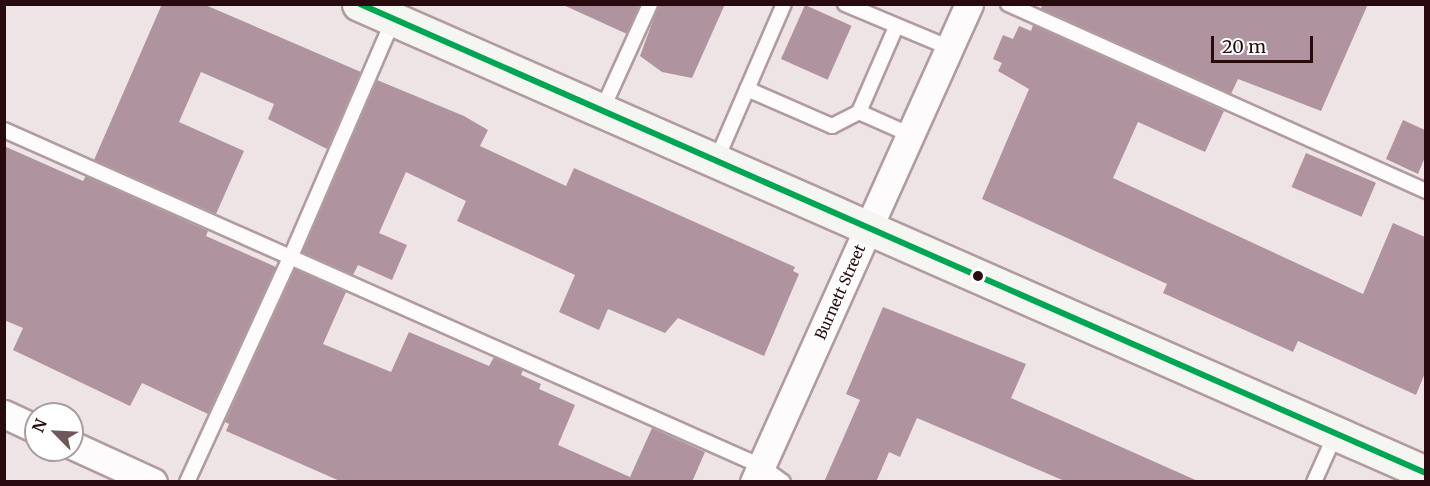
<!DOCTYPE html>
<style>
body{margin:0}
#map{position:relative;width:1430px;height:486px;overflow:hidden;background:#efe4e5;font-family:Merriweather,serif}
div>[style]{position:absolute}
.building>*{inset:0;background:#af949f;transform-origin:0 0}
.roads{filter:drop-shadow(2px 0 #b09c9f) drop-shadow(-2px 0 #b09c9f) drop-shadow(0 2px #b09c9f) drop-shadow(0 -2px #b09c9f)}
.service>*{height:14px;margin:-7px;padding:0 7px;transform-origin:7px;border-radius:7px;background:#fdfbfb}
.minor>*{height:27px;margin:-13.5px;padding:0 13.5px;transform-origin:13.5px;border-radius:13.5px;background:#fdfbfb}
.secondary>*{height:33px;margin:-16.5px;padding:0 16.5px;transform-origin:16.5px;border-radius:16.5px;background:#f5f5f2}
.bus-1>*{height:6px;margin:-3px;padding:0 3px;transform-origin:3px;border-radius:3px;background:#00a651}
.dots>*{width:16px;height:16px;translate:-50% -50%;box-sizing:border-box;border:3px solid #fff;border-radius:50%}
span{translate:-50% -50%;white-space:nowrap;text-align:center;line-height:1.15;-webkit-text-stroke:6px #fff;paint-order:stroke}
.street-label{font-size:15px;color:#290a0f}
.frame{position:absolute;inset:0;border:6px solid #290a0f;pointer-events:none}
.north{position:absolute;left:24px;top:402px;width:60px;height:60px;box-sizing:border-box;background:#fff;border:2px solid #a99d9f;border-radius:50%;rotate:294deg;font-size:16px;font-weight:700;line-height:24px;text-align:center;color:#290a0f}
.north::after{content:'';display:block;margin:auto;width:21px;height:27px;background:#6e565a;clip-path:polygon(50% 0,100% 100%,50% 72%,0 100%)}
.scale{position:absolute;left:1211px;top:36px;width:102px;height:27px;box-sizing:border-box;border:3px solid #290a0f;border-top:0;padding-left:8px;font-size:18px;line-height:21px;white-space:nowrap;color:#290a0f;-webkit-text-stroke:4px #fff;paint-order:stroke}
</style>
<div id="map">
<div class="building">
<i style="clip-path:polygon(162px 4px,203px 4px,361px 72px,327px 149px,268px 119px,274px 104px,201px 72px,179px 122px,244px 151px,216px 214px,94px 160px)"></i>
<i style="clip-path:polygon(561px 4px,640px 4px,627px 34px)"></i>
<i style="clip-path:polygon(659px 4px,725px 4px,692px 78px,662px 72px,640px 56px)"></i>
<i style="clip-path:polygon(1042px 4px,1368px 4px,1321px 111px,1238px 79px,1231px 94px,1041px 9px)"></i>
<i style="left:805px;top:5px;width:51px;height:59px;rotate:24deg"></i>
<i style="clip-path:polygon(1033px 25px,1224px 111px,1205px 152px,1138px 122px,1113px 178px,1363px 294px,1393px 223px,1425px 237px,1425px 373px,1416px 395px,1298px 341px,1293px 352px,1163px 293px,1167px 284px,982px 199px,1029px 89px,998px 71px,1002px 63px,993px 59px,1003px 35px,1013px 39px,1019px 26px,1031px 31px)"></i>
<i style="clip-path:polygon(377px 80px,464px 116px,488px 130px,480px 146px,566px 186px,574px 168px,795px 267px,793px 271px,799px 274px,764px 356px,678px 318px,665px 333px,608px 309px,599px 330px,559px 312px,575px 275px,457px 221px,466px 201px,406px 172px,379px 233px,407px 245px,392px 280px,358px 265px,353px 275px,302px 253px)"></i>
<i style="clip-path:polygon(1403px 120px,1425px 130px,1425px 157px,1418px 174px,1386px 159px)"></i>
<i style="clip-path:polygon(4px 146px,83px 181px,86px 176px,208px 231px,206px 236px,276px 267px,208px 414px,142px 383px,130px 406px,13px 350px,23px 328px,4px 320px)"></i>
<i style="left:1306px;top:153px;width:76px;height:37px;rotate:23deg"></i>
<i style="clip-path:polygon(295px 269px,346px 292px,323px 344px,391px 372px,409px 332px,489px 366px,494px 357px,523px 370px,521px 375px,541px 384px,539px 389px,575px 405px,558px 445px,630px 477px,652px 428px,705px 452px,692px 482px,342px 482px,226px 431px,229px 424px,225px 422px)"></i>
<i style="clip-path:polygon(883px 307px,1026px 364px,1011px 398px,1200px 482px,1067px 482px,917px 418px,900px 457px,889px 452px,876px 482px,824px 482px,860px 400px,846px 394px)"></i>
</div>
<div class="roads">
<div class="service">
<i style="left:845px;top:4px;width:114px;rotate:22.7deg"></i>
<i style="left:1008px;top:4px;width:458px;rotate:24.1deg"></i>
<i style="left:747px;top:89px;width:93px;rotate:23.5deg"></i>
<i style="left:832px;top:126px;width:30px;rotate:-27deg"></i>
<i style="left:859px;top:112px;width:57px;rotate:23.9deg"></i>
<i style="left:602px;top:110px;width:116px;rotate:-65.6deg"></i>
<i style="left:859px;top:112px;width:93px;rotate:-66.5deg"></i>
<i style="left:4px;top:130px;width:828px;rotate:23.93deg"></i>
<i style="left:761px;top:466px;width:27px;rotate:36deg"></i>
<i style="left:716px;top:161px;width:171px;rotate:-66.6deg"></i>
<i style="left:187px;top:482px;width:249px;rotate:-65.3deg"></i>
<i style="left:291px;top:256px;width:257px;rotate:-66.6deg"></i>
<i style="left:1314px;top:482px;width:54px;rotate:-65.8deg"></i>
</div>
<div class="minor">
<i style="left:4px;top:414px;width:35px;rotate:25deg"></i>
<i style="left:72px;top:445px;width:89px;rotate:24.6deg"></i>
<i style="left:754px;top:482px;width:524px;rotate:-65.78deg"></i>
</div>
<div class="secondary">
<i style="left:359px;top:4px;width:1166px;rotate:23.73deg"></i>
</div>
</div>
<div class="bus-1">
<i style="left:360px;top:4px;width:1165px;rotate:23.75deg"></i>
</div>
<div class="dots">
<i style="left:978px;top:276px;background:#290a0f"></i>
</div>
<div class="street-label">
<span style="left:840px;top:292px;rotate:-66deg">Burnett Street</span>
</div>
<div class="frame"></div>
<div class="north">N</div>
<div class="scale">20 m</div>
</div>
